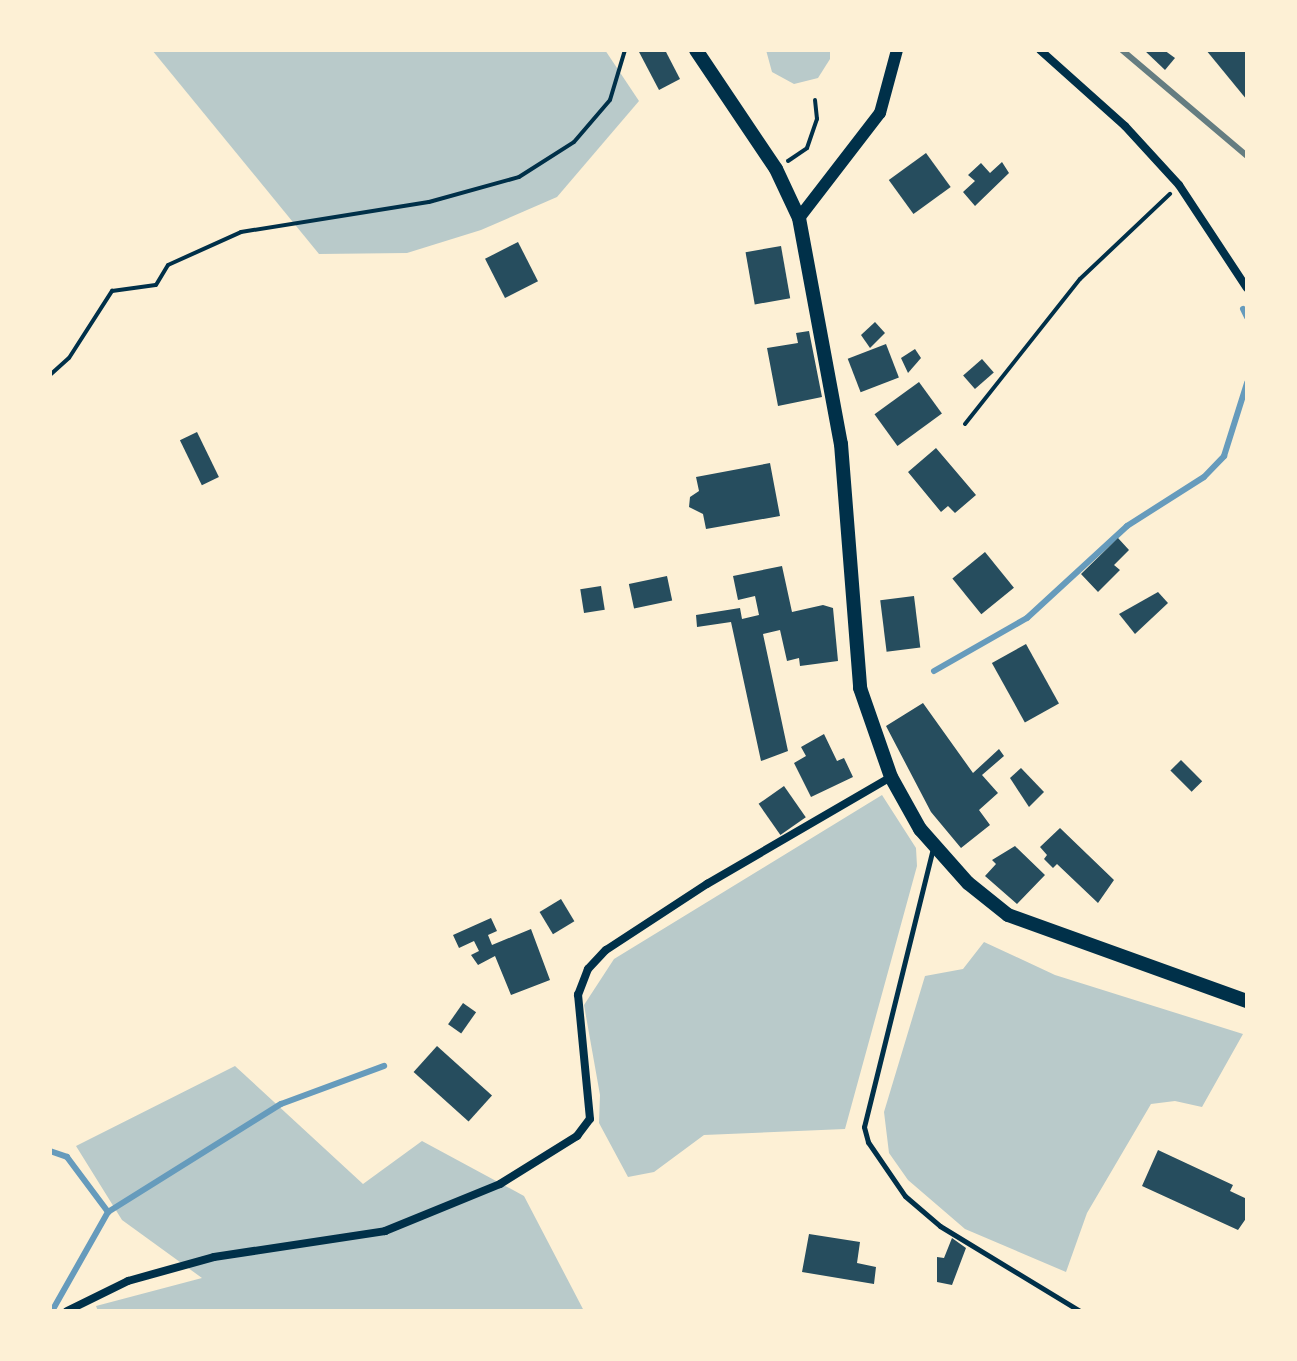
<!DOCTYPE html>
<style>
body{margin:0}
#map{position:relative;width:1297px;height:1361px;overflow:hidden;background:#fdf0d5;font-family:"IBM Plex Serif",serif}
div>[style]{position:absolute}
.green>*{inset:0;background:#b9caca}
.stream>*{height:6px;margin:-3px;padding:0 3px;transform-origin:3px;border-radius:3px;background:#669bbc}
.building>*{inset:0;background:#264d5e;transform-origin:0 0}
.path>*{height:4px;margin:-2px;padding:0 2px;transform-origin:2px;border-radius:2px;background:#003049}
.service>*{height:5px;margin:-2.5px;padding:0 2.5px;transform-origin:2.5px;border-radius:2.5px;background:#003049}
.minor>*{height:8px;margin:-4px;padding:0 4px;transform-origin:4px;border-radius:4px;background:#003049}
.tertiary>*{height:12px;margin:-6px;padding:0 6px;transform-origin:6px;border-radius:6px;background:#003049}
.secondary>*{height:14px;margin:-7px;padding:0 7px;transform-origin:7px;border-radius:7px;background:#003049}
.rail>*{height:6px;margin:-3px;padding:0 3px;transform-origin:3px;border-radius:3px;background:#657d81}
span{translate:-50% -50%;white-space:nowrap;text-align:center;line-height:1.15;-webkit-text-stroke:6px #fdf0d5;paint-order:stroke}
.frame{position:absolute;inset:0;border:52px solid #fdf0d5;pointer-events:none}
</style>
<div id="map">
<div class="green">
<i style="clip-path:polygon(152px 50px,605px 50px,639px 101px,557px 197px,481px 230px,407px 253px,319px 254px)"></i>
<i style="clip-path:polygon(766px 50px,830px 50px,830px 59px,818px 78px,794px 84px,772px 72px)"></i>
<i style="clip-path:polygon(882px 795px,916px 848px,917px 866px,845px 1129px,704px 1135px,654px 1172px,628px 1177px,599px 1123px,600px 1095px,584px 1005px,614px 959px)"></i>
<i style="clip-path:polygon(984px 942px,1055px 975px,1243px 1034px,1202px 1107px,1175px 1101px,1151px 1104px,1087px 1213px,1066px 1272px,965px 1229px,908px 1180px,889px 1153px,884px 1112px,925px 976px,963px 969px)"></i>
<i style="clip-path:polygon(235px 1066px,363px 1184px,422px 1141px,524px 1196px,584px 1311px,98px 1311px,96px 1306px,202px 1278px,122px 1220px,76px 1146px)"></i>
</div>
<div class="stream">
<i style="left:1243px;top:309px;width:9px;rotate:63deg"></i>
<i style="left:934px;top:671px;width:107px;rotate:-29.7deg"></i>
<i style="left:1027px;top:618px;width:136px;rotate:-42.6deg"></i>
<i style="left:1127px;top:526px;width:91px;rotate:-32.5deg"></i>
<i style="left:1204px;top:477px;width:29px;rotate:-46deg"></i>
<i style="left:1224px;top:456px;width:77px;rotate:-72.5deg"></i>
<i style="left:50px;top:1151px;width:18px;rotate:19deg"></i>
<i style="left:67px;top:1157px;width:69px;rotate:53.3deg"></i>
<i style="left:52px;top:1311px;width:114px;rotate:-60.5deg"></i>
<i style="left:108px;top:1212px;width:204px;rotate:-32deg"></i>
<i style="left:281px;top:1104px;width:110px;rotate:-20.3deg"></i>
</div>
<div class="building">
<i style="clip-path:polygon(638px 50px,665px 50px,680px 79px,659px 90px)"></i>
<i style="clip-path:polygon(1144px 50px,1164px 50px,1175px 58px,1165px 70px)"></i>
<i style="clip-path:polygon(1206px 50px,1247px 50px,1247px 100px)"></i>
<i style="left:926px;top:153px;width:42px;height:46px;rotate:54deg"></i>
<i style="clip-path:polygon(1002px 162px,1009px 173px,975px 206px,963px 192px,975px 181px,968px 175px,981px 163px,990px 173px)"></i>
<i style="left:518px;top:242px;width:44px;height:37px;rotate:63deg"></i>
<i style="left:781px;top:246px;width:53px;height:36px;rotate:80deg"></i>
<i style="clip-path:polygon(875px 322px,885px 333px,870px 348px,861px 335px)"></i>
<i style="clip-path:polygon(809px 331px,822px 397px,778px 406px,767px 348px,798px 343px,796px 333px)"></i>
<i style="left:886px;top:344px;width:36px;height:41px;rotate:69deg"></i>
<i style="clip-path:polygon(915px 349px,921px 358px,908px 373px,901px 358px)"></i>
<i style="left:982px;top:359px;width:18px;height:25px;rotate:49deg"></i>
<i style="left:919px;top:382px;width:39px;height:55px;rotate:54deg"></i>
<i style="left:197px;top:432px;width:50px;height:19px;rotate:64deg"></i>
<i style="clip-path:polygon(936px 448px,976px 495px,955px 513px,948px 506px,941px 512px,908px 472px)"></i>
<i style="clip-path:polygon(770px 463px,780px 516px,706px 529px,703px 514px,689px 507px,690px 497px,699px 491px,696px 477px)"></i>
<i style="clip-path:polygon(1118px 538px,1129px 550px,1114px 565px,1120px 570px,1098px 592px,1081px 574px)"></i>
<i style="left:985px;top:552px;width:46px;height:42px;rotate:51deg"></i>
<i style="clip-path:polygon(782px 566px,792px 612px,823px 605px,833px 608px,838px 661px,800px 666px,799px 658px,787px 661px,780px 630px,763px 634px,788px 751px,761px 761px,731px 622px,697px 627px,696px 615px,740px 608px,742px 619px,759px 615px,755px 596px,738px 600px,733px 576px)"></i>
<i style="left:667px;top:576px;width:25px;height:39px;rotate:78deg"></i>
<i style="left:601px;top:586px;width:24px;height:21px;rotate:81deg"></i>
<i style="clip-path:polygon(1158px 592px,1168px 603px,1135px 634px,1119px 614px)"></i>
<i style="left:914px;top:596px;width:52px;height:34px;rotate:83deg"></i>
<i style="left:1026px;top:644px;width:68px;height:39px;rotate:61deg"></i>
<i style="clip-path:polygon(923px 703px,973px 773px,999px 749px,1004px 756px,982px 775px,998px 793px,979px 810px,990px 825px,961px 848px,931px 812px,886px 726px)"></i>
<i style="clip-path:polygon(824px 734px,837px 761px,844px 758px,853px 777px,811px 797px,794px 763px,806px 756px,801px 747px)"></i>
<i style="left:1181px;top:760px;width:30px;height:15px;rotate:45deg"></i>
<i style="clip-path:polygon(1021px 768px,1044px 792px,1029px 807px,1010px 778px)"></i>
<i style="left:784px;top:786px;width:38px;height:31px;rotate:55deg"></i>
<i style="clip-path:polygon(1060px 828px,1114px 880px,1098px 903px,1057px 864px,1053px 868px,1044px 859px,1047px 855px,1040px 847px)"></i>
<i style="clip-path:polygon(1015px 846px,1045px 875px,1017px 904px,985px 876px,996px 864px,992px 860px)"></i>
<i style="left:561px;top:899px;width:26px;height:25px;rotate:59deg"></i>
<i style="clip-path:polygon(491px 918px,497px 931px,488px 935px,492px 945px,531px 929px,550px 980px,511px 995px,495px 956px,478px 965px,471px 955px,479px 951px,474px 941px,459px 948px,453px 935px)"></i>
<i style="left:463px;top:1003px;width:16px;height:26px;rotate:35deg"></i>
<i style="left:437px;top:1046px;width:74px;height:35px;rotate:42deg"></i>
<i style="clip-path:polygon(1158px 1150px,1233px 1185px,1230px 1191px,1247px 1199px,1247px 1217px,1238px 1230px,1142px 1186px)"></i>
<i style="clip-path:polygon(809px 1234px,860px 1242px,857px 1263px,876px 1267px,874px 1284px,802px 1272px)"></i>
<i style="clip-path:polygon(952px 1238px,966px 1248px,952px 1285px,937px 1282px,937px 1257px,944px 1258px)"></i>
</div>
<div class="path">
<i style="left:788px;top:161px;width:23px;rotate:-34deg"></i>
<i style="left:807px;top:148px;width:31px;rotate:-71deg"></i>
<i style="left:817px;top:119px;width:19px;rotate:-96deg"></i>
<i style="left:50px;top:375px;width:25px;rotate:-42deg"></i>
<i style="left:69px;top:358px;width:80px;rotate:-57.3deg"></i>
<i style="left:112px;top:291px;width:44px;rotate:-7.8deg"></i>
<i style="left:156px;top:285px;width:23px;rotate:-59deg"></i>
<i style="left:168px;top:265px;width:80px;rotate:-24.3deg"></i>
<i style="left:241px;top:232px;width:190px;rotate:-9.1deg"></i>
<i style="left:429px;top:202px;width:93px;rotate:-15.5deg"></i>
<i style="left:519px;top:177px;width:65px;rotate:-32.5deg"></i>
<i style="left:574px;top:142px;width:55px;rotate:-49.4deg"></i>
<i style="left:610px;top:100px;width:52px;rotate:-73.3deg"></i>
<i style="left:965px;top:424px;width:185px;rotate:-51.6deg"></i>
<i style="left:1080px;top:279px;width:124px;rotate:-43.4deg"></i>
</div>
<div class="service">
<i style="left:933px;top:848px;width:287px;rotate:103.9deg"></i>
<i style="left:864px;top:1127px;width:16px;rotate:75deg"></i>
<i style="left:868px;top:1142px;width:65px;rotate:55.6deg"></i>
<i style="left:905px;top:1196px;width:46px;rotate:40.6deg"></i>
<i style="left:940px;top:1226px;width:164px;rotate:31.3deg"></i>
</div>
<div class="minor">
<i style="left:1040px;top:50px;width:114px;rotate:41.8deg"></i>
<i style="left:1125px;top:126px;width:80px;rotate:47.5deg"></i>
<i style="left:1179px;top:185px;width:123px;rotate:56.6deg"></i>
<i style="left:67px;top:1311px;width:68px;rotate:-26.2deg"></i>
<i style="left:128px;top:1281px;width:89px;rotate:-15.6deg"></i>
<i style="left:214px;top:1257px;width:173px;rotate:-8.6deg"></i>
<i style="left:385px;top:1231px;width:124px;rotate:-22.2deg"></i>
<i style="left:500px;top:1184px;width:91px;rotate:-31.9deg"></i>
<i style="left:577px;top:1136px;width:21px;rotate:-53deg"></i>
<i style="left:590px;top:1119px;width:125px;rotate:-95.5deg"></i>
<i style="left:578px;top:995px;width:28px;rotate:-69deg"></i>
<i style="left:588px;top:969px;width:26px;rotate:-47deg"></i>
<i style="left:606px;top:950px;width:121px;rotate:-33.2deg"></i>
<i style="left:707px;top:884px;width:213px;rotate:-30.2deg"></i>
</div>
<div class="tertiary">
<i style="left:799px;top:218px;width:133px;rotate:-52.4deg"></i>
<i style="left:880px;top:113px;width:65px;rotate:-74.9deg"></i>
</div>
<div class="secondary">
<i style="left:696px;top:50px;width:143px;rotate:56.1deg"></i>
<i style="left:776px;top:169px;width:54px;rotate:64.9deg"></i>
<i style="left:799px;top:218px;width:230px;rotate:79.5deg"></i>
<i style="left:841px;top:444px;width:245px;rotate:85.5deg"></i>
<i style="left:860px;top:688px;width:94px;rotate:70.8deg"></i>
<i style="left:891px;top:777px;width:60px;rotate:60.9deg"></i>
<i style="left:920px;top:829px;width:72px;rotate:48.4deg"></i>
<i style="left:968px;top:883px;width:51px;rotate:38.7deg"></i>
<i style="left:1008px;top:915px;width:254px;rotate:19.8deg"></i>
</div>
<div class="rail">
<i style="left:1122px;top:50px;width:164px;rotate:40.3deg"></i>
</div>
<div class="frame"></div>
</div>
